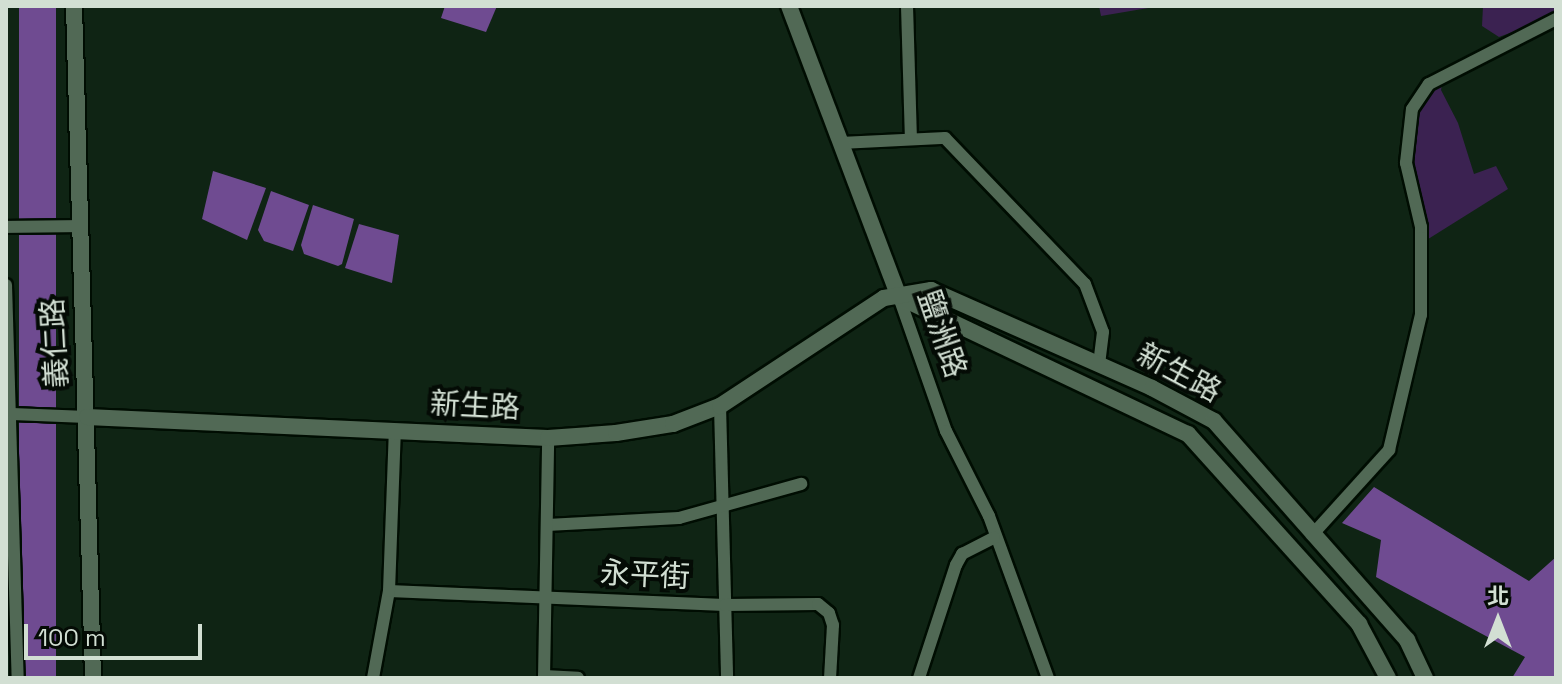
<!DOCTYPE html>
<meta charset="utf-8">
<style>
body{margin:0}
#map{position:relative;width:1562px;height:684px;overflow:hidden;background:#0f2414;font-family:"Space Grotesk","Noto Sans TC",sans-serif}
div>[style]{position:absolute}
.green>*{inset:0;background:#3b2251}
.water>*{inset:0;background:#6f4b91;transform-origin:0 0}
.roads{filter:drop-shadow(2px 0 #000d02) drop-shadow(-2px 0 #000d02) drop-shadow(0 2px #000d02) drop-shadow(0 -2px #000d02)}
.minor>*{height:12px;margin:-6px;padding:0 6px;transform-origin:6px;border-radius:6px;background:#516955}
.tertiary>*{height:16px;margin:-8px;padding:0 8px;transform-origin:8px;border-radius:8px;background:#516955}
span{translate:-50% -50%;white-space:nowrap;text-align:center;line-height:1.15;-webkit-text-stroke:8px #040b05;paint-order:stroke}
.street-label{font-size:30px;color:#d2dfd3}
.frame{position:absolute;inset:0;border:8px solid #d2dfd3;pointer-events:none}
.north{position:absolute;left:1458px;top:580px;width:80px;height:80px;-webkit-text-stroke:6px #040b05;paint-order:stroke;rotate:0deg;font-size:22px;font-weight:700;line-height:32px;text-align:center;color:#d2dfd3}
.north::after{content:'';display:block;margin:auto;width:28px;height:36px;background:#d2dfd3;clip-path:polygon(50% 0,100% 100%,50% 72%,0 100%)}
.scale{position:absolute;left:24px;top:624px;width:178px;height:36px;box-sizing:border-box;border:4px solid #d2dfd3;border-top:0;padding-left:10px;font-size:24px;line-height:28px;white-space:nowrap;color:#d2dfd3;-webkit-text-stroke:6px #040b05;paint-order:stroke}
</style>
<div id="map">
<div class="green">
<i style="clip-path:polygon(1099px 6px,1160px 6px,1101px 16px)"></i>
<i style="clip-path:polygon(1483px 6px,1556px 6px,1556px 16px,1499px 37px,1482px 26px)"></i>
<i style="clip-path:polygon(1445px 71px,1441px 90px,1458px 123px,1474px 174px,1496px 166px,1508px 189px,1417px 246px,1406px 149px,1410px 106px)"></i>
</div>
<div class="water">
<i style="left:19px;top:6px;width:37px;height:672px"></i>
<i style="clip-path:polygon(445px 6px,497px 6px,486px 32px,441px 18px)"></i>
<i style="clip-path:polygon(213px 171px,266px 188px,247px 240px,202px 219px)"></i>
<i style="clip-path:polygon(271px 191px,309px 205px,293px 251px,264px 241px,258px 230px)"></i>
<i style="clip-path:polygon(313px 205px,354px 219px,342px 264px,338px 266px,304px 254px,301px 245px)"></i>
<i style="clip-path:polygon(359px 224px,399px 235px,392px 283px,345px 268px)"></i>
<i style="clip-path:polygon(1374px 487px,1529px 581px,1556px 557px,1556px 678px,1512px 678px,1525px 657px,1376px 577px,1381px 540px,1342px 523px)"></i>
</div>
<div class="roads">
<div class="minor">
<i style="left:907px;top:6px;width:132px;rotate:88.3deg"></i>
<i style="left:841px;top:143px;width:104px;rotate:-2.8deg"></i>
<i style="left:945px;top:138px;width:202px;rotate:46.2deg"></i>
<i style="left:1085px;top:284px;width:51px;rotate:69.4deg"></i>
<i style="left:1103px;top:332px;width:32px;rotate:97deg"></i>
<i style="left:6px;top:227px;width:73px;rotate:-0.8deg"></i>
<i style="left:6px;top:285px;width:393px;rotate:88.3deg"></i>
<i style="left:899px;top:297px;width:142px;rotate:70.7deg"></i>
<i style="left:946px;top:431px;width:95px;rotate:63.2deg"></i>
<i style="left:989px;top:516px;width:172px;rotate:70deg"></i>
<i style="left:720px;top:406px;width:272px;rotate:88.5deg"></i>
<i style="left:12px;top:414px;width:75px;rotate:2.3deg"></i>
<i style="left:547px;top:525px;width:132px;rotate:-3deg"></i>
<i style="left:679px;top:518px;width:127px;rotate:-15.6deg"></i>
<i style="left:1312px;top:535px;width:115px;rotate:-47.8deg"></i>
<i style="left:1389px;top:450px;width:139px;rotate:-76.7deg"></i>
<i style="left:1421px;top:315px;width:88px;rotate:-90deg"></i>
<i style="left:1421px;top:227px;width:66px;rotate:-103.2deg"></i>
<i style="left:1406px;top:163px;width:54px;rotate:-83.7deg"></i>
<i style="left:1412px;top:109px;width:30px;rotate:-56deg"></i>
<i style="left:1429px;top:84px;width:143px;rotate:-27.1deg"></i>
<i style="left:389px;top:591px;width:336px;rotate:2.4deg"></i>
<i style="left:725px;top:605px;width:93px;rotate:-0.6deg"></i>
<i style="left:818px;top:604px;width:14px;rotate:39deg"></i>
<i style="left:829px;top:613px;width:13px;rotate:72deg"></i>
<i style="left:833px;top:625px;width:53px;rotate:93.2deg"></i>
<i style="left:544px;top:676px;width:34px;rotate:3deg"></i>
<i style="left:373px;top:678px;width:88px;rotate:-79.6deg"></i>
<i style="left:389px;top:591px;width:161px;rotate:-87.9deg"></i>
<i style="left:544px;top:678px;width:240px;rotate:-89deg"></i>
<i style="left:919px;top:678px;width:119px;rotate:-71.9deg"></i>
<i style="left:956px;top:565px;width:13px;rotate:-61deg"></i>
<i style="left:962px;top:554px;width:36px;rotate:-27deg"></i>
</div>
<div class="tertiary">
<i style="left:74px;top:6px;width:672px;rotate:88.38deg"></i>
<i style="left:789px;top:6px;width:311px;rotate:69.3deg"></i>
<i style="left:899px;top:297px;width:320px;rotate:25.4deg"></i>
<i style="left:1188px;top:434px;width:256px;rotate:48deg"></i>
<i style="left:1359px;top:624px;width:61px;rotate:61.8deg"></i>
<i style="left:87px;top:417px;width:461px;rotate:2.6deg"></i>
<i style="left:548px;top:438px;width:68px;rotate:-4.2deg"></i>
<i style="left:616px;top:433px;width:58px;rotate:-9deg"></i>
<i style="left:673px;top:424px;width:50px;rotate:-21deg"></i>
<i style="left:720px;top:406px;width:196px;rotate:-33.4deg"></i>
<i style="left:884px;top:298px;width:48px;rotate:-9.7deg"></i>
<i style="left:931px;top:290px;width:242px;rotate:23.9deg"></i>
<i style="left:1152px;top:388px;width:70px;rotate:28deg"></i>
<i style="left:1214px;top:421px;width:292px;rotate:48.6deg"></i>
<i style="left:1407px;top:640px;width:42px;rotate:64.7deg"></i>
</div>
</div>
<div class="street-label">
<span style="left:942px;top:334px;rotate:71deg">鹽洲路</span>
<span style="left:55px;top:343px;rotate:-93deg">義仁路</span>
<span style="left:1179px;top:373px;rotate:28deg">新生路</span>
<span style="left:475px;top:406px;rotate:3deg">新生路</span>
<span style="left:645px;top:575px;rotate:3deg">永平街</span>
</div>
<div class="frame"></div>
<div class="north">北</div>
<div class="scale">100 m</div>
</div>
